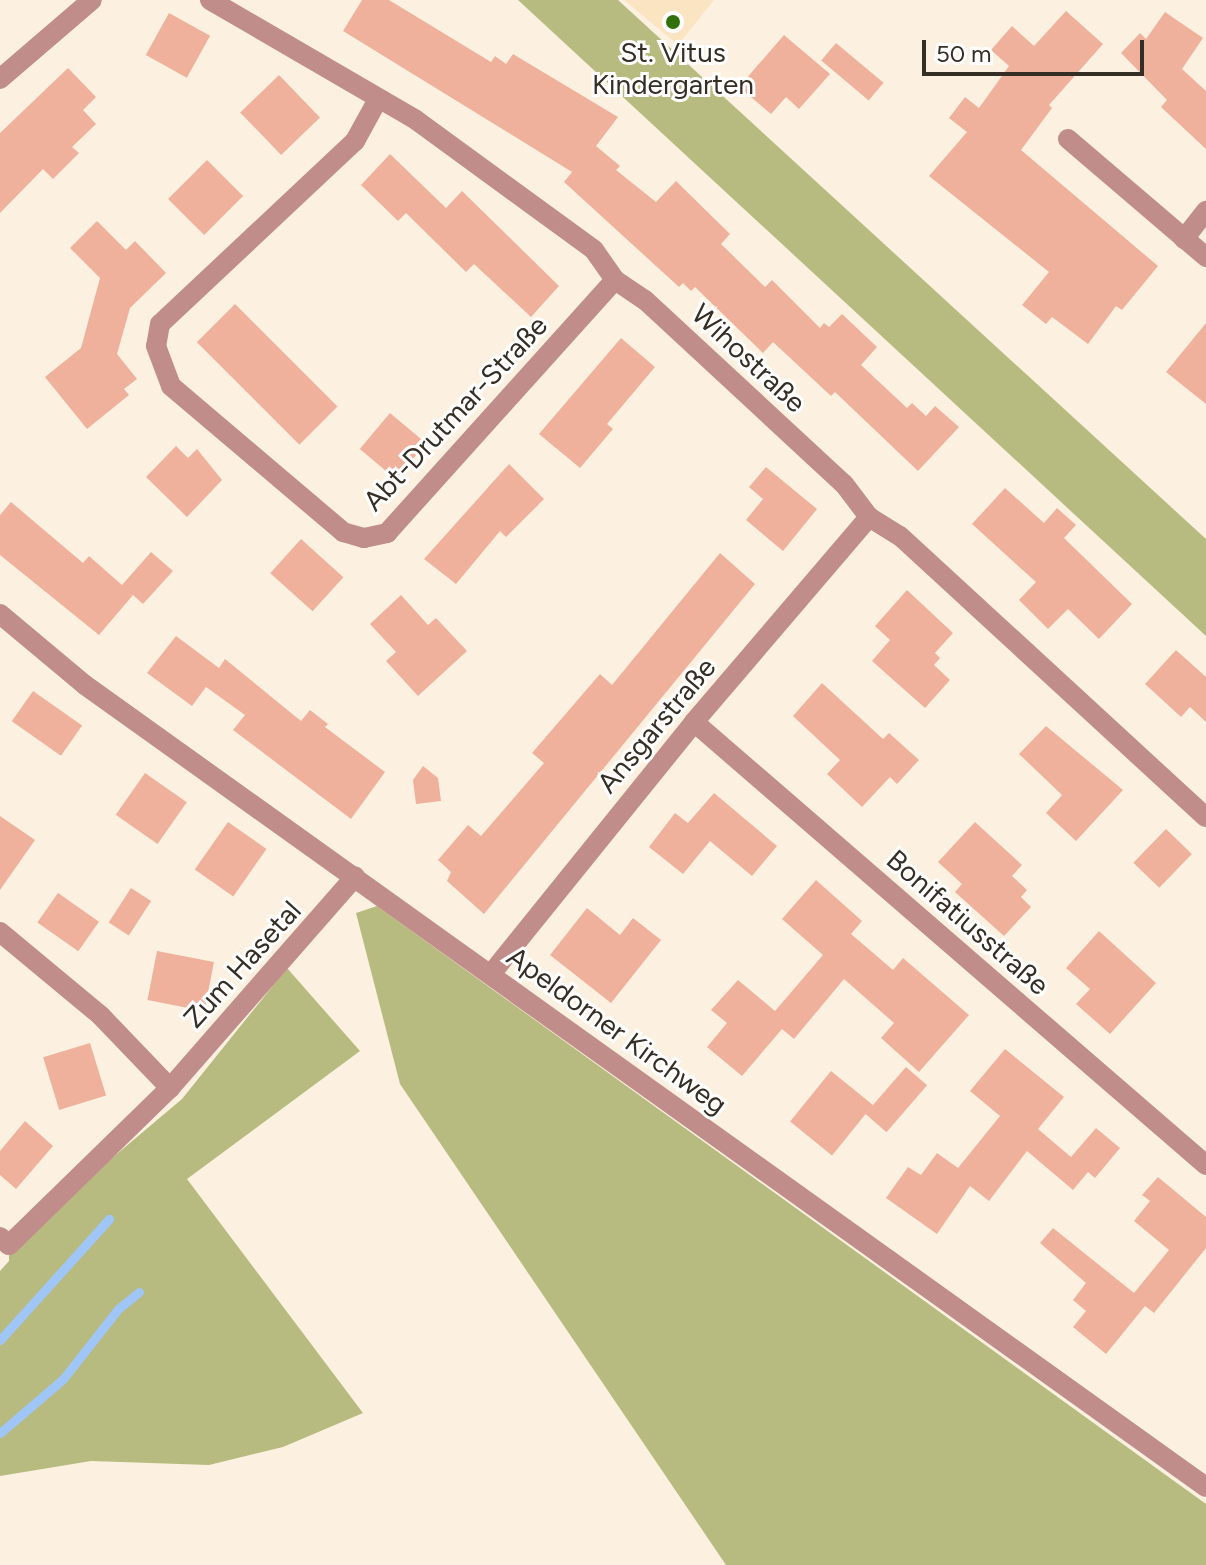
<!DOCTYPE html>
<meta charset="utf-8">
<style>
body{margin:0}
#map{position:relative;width:1206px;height:1565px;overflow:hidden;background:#fcf1e0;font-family:Figtree,sans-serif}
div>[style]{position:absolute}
.built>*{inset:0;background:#fbe4c2}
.forest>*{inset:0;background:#b8bb7f}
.stream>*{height:9px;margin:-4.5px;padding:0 4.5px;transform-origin:4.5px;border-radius:4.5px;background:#9fc6f6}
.building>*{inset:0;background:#f0b19c;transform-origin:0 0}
.minor>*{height:20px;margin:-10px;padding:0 10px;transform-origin:10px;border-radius:10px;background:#c08d8b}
.dots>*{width:22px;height:22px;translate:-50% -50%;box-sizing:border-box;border:4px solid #fff;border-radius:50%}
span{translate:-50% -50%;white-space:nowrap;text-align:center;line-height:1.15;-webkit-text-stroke:6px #fff;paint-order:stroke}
.poi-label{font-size:28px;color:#352e24}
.street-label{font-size:28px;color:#352e24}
.scale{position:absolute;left:922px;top:40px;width:222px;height:36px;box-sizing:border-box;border:4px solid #352e24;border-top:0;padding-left:10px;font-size:24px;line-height:28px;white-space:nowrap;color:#352e24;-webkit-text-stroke:6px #fff;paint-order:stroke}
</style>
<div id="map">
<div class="built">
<i style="clip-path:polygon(624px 0,714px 0,678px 45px)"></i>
</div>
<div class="forest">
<i style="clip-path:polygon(518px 0,618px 0,1206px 539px,1206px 636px)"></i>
<i style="clip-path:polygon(377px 906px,1206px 1504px,1206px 1565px,726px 1565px,400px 1084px,356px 913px)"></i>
<i style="clip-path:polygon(287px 968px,360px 1051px,187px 1179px,363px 1413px,283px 1447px,209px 1465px,91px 1461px,0 1476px,0 1271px,9px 1261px,9px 1245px,182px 1099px)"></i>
</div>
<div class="stream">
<i style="left:0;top:1340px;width:163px;rotate:-48deg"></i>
<i style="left:0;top:1433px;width:83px;rotate:-40.6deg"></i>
<i style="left:63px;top:1379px;width:89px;rotate:-51.8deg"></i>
<i style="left:118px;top:1309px;width:27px;rotate:-39deg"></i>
</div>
<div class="building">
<i style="clip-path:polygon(362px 0,389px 0,491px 62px,495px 56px,506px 64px,513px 54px,618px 117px,596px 146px,620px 166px,616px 170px,656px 202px,676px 181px,730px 234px,721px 244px,765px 287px,772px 280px,820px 328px,824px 323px,829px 327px,842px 314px,877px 347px,861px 365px,907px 408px,912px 403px,926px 416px,935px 406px,959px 427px,918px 471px,835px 392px,831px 396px,773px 342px,763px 353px,695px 287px,691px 291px,683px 283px,679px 287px,564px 182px,572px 172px,343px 31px)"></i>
<i style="clip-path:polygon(1066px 11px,1103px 44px,1049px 105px,1052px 108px,1021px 150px,1158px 266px,1122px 310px,1116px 306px,1088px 344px,1052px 317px,1046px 324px,1022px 305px,1049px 272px,929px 176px,967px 132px,949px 118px,965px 97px,979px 108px,1009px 66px,991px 50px,1012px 26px,1034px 46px)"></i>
<i style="clip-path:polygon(1165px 12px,1203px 38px,1182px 69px,1206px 91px,1206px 149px,1161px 107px,1167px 100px,1121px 53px,1140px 33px,1146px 39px)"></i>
<i style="left:169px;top:13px;width:47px;height:48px;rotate:29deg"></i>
<i style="clip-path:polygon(784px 35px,830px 74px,799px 109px,786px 97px,771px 114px,739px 87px)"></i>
<i style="left:836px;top:43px;width:62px;height:23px;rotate:40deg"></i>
<i style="clip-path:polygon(68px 68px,96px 97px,83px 110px,96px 124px,72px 147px,79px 153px,53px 179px,43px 169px,0 213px,0 133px)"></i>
<i style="left:279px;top:75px;width:59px;height:54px;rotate:46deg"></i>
<i style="clip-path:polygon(390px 154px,446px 208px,462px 191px,559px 286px,531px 317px,474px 264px,466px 272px,406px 213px,398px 221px,361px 185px)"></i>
<i style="left:207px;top:160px;width:51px;height:55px;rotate:45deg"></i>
<i style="clip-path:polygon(97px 221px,126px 250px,135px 241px,166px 273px,130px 308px,117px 354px,137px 379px,124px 389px,129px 395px,87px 429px,45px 377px,81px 348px,100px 278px,70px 248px)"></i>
<i style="left:235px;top:304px;width:145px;height:54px;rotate:45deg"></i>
<i style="clip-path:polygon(1206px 323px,1206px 404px,1166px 372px)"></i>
<i style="clip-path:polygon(621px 338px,655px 367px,607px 424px,613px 429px,580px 468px,539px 434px)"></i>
<i style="left:390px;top:413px;width:47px;height:47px;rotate:40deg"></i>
<i style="clip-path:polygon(176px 446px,188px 458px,197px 449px,222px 480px,187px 517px,146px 477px)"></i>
<i style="clip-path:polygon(509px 464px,544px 499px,506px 537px,500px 531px,456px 584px,424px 559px)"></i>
<i style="clip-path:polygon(766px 467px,817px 509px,783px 551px,746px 520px,763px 499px,749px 487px)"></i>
<i style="clip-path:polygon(1005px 488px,1044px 523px,1057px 508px,1076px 525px,1064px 538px,1132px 604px,1099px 639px,1068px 609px,1048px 629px,1019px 600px,1036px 582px,972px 524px)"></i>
<i style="clip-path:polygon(11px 502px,83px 563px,89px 556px,122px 585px,151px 552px,173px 571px,143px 604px,133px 595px,99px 635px,0 555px,0 515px)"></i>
<i style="left:301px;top:539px;width:57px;height:46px;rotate:42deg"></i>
<i style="clip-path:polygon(720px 553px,755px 584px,484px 914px,447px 881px,451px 872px,438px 860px,468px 825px,481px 836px,544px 763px,532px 753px,600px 674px,612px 685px)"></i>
<i style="clip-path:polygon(907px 590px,953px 633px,935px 653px,940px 658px,934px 665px,950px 680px,925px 708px,872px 661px,890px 640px,875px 626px)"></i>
<i style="clip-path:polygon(401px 595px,428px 625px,436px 618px,467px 651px,418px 696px,386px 661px,396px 652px,370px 624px)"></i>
<i style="clip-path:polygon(176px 636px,219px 668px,225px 659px,301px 721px,310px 710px,328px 724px,325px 727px,385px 772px,351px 819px,233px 730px,245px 715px,206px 687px,192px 706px,147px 673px)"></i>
<i style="clip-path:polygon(1176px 650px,1206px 677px,1206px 722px,1190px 707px,1181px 717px,1145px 684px)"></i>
<i style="clip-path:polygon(822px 683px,883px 739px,889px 733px,919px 760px,897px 784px,890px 777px,862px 807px,827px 774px,840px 760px,793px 716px)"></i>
<i style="left:33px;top:691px;width:60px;height:37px;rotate:35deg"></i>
<i style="clip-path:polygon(1046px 726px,1123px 790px,1076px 841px,1046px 813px,1062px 795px,1019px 754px)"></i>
<i style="clip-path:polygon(423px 766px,438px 778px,441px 801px,416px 804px,413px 780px)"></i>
<i style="left:145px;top:773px;width:51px;height:51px;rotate:35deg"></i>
<i style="clip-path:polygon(714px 793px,777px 846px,752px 876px,710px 841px,683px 874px,649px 847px,675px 813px,688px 823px)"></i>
<i style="clip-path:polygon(0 816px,35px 840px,0 890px)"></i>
<i style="left:228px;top:822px;width:47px;height:58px;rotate:35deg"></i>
<i style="clip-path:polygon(975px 822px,1022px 865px,1012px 876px,1027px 890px,1021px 897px,1031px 907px,1004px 936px,955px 892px,962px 884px,938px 862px)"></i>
<i style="left:1166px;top:829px;width:36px;height:47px;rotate:44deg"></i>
<i style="clip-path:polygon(816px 880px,862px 921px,851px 934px,893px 970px,903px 958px,969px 1015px,919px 1072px,881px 1038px,894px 1023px,844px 979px,794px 1039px,782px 1029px,742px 1076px,707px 1047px,727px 1023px,711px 1010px,738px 980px,775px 1011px,823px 955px,782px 919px)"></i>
<i style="left:131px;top:888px;width:24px;height:41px;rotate:33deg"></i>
<i style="left:58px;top:893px;width:50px;height:36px;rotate:35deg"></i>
<i style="clip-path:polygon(587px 908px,620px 935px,633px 918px,661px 940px,611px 1003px,550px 955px)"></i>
<i style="clip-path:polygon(1099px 931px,1156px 983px,1110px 1034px,1076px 1004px,1090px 989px,1066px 968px)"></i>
<i style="left:157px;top:951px;width:58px;height:50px;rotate:11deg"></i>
<i style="left:90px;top:1043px;width:55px;height:49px;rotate:73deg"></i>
<i style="clip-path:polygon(1005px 1049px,1064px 1097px,1038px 1129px,1071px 1157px,1096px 1128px,1120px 1148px,1095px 1178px,1088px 1172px,1073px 1190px,1027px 1151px,989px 1201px,970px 1186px,937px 1234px,886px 1198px,908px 1167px,921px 1175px,937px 1153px,958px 1168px,1000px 1116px,970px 1091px)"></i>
<i style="left:906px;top:1067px;width:28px;height:62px;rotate:41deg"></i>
<i style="left:831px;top:1071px;width:54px;height:65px;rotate:39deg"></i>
<i style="clip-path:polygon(25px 1121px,53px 1146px,16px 1189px,0 1175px,0 1151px)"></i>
<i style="clip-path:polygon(1158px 1177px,1206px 1217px,1206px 1248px,1154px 1313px,1145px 1306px,1106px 1354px,1073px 1327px,1086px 1311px,1073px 1300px,1086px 1283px,1040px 1243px,1053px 1228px,1134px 1293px,1169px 1250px,1134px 1221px,1150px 1201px,1142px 1195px)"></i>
</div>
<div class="minor">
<i style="left:210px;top:0;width:238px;rotate:30.2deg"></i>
<i style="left:416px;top:120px;width:220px;rotate:36.1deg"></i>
<i style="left:594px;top:250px;width:37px;rotate:55deg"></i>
<i style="left:615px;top:280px;width:36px;rotate:34deg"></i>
<i style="left:645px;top:300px;width:271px;rotate:42.8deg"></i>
<i style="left:844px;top:484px;width:41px;rotate:52.9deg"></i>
<i style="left:869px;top:517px;width:36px;rotate:32deg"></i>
<i style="left:900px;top:536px;width:415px;rotate:42.6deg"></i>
<i style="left:0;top:79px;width:121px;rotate:-40.7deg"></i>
<i style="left:377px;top:101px;width:46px;rotate:118.8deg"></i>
<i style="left:355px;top:141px;width:267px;rotate:136.8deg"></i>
<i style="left:160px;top:324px;width:22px;rotate:100deg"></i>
<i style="left:156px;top:346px;width:43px;rotate:69.4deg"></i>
<i style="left:171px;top:386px;width:226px;rotate:40.3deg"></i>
<i style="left:343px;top:532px;width:22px;rotate:16deg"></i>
<i style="left:364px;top:538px;width:24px;rotate:-12deg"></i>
<i style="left:387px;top:533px;width:341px;rotate:-48deg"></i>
<i style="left:1068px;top:139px;width:182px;rotate:40.5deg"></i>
<i style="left:1184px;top:239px;width:36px;rotate:-52deg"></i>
<i style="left:0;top:614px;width:111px;rotate:39.9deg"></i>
<i style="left:85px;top:685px;width:1378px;rotate:35.58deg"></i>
<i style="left:694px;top:722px;width:677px;rotate:40.87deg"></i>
<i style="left:0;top:932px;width:131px;rotate:39.7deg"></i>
<i style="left:101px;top:1016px;width:100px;rotate:46.2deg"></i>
<i style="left:491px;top:974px;width:324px;rotate:-51.1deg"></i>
<i style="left:694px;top:722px;width:270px;rotate:-49.5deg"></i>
<i style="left:0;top:1237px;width:12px;rotate:42deg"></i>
<i style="left:9px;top:1245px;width:225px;rotate:-44.3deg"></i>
<i style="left:170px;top:1088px;width:281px;rotate:-48.8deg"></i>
</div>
<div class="dots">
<i style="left:673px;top:22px;background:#2f7008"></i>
</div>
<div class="poi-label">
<span style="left:673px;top:68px">St. Vitus<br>Kindergarten</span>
</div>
<div class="street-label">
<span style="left:749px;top:358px;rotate:43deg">Wihostraße</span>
<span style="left:455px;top:413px;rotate:-47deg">Abt-Drutmar-Straße</span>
<span style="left:656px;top:725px;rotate:-50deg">Ansgarstraße</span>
<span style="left:968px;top:922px;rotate:41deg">Bonifatiusstraße</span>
<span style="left:242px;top:964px;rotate:-48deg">Zum Hasetal</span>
<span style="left:617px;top:1030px;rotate:36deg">Apeldorner Kirchweg</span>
</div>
<div class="scale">50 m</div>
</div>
